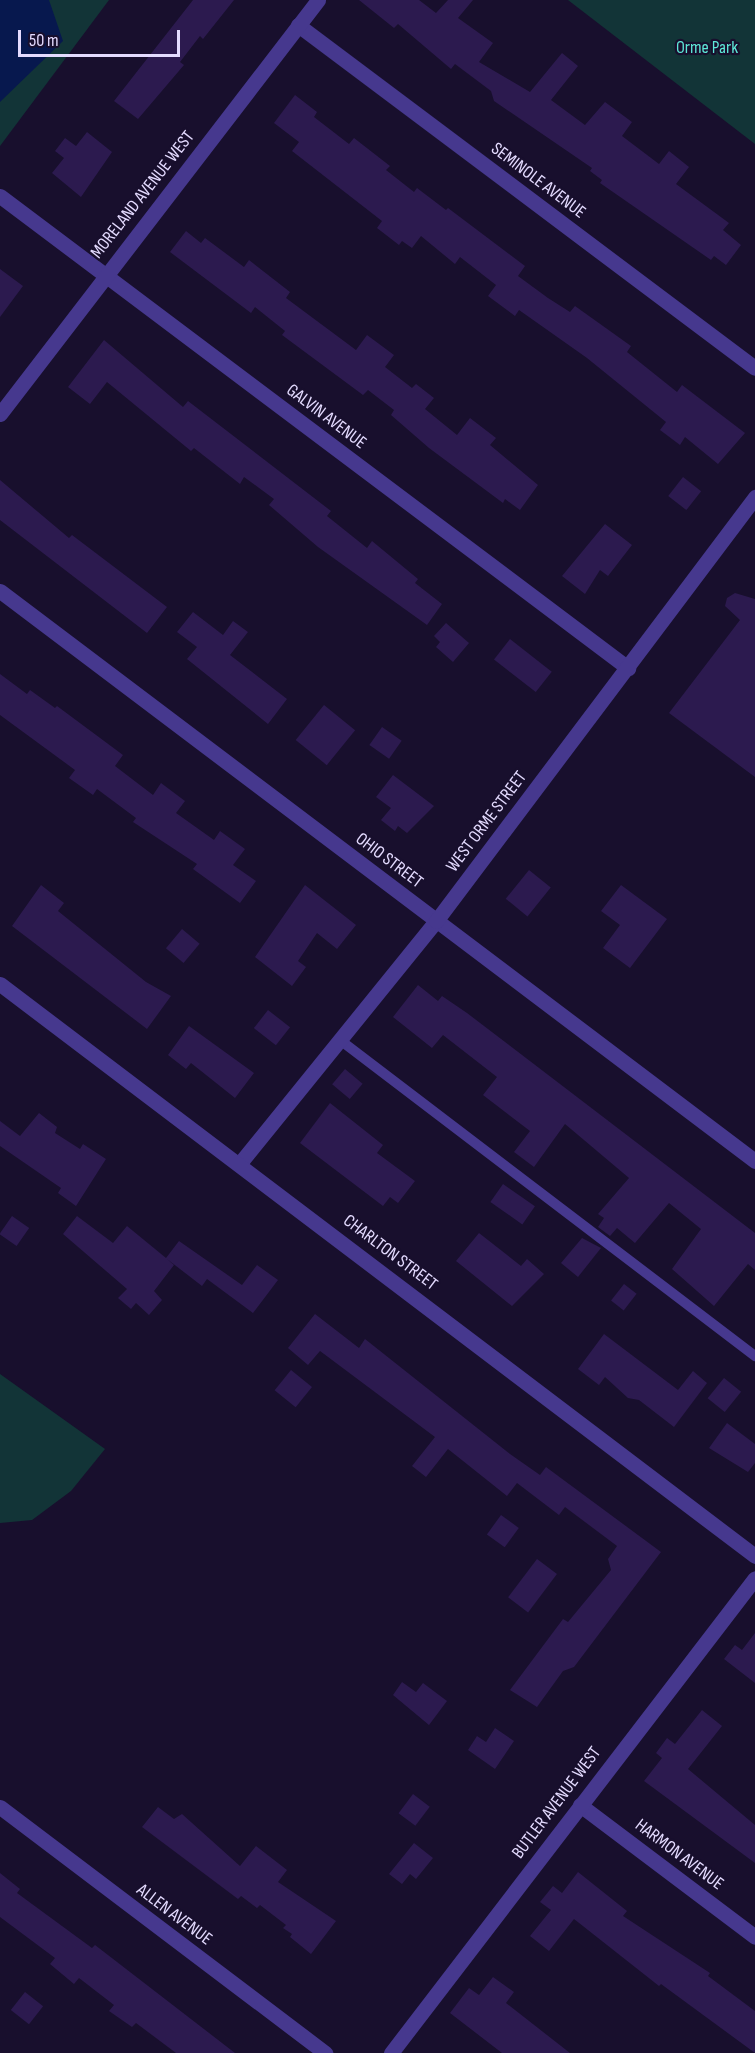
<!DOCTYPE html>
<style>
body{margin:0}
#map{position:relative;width:755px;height:2053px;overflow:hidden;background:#180f2d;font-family:"Sofia Sans Condensed",sans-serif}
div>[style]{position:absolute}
.green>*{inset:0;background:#123437}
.water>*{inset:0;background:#07184e}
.building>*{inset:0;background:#2c1a4f;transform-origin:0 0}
.service>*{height:10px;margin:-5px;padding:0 5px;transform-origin:5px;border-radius:5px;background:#46388e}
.minor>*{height:15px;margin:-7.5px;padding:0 7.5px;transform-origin:7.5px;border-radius:7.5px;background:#46388e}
.tertiary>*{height:15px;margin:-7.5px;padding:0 7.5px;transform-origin:7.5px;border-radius:7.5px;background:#46388e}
span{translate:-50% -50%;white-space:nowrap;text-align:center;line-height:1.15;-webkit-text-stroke:4.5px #180f2d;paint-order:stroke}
.park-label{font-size:18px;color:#5ee8d8}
.street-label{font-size:18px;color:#e4dbff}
.scale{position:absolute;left:18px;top:30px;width:162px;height:27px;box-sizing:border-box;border:3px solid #e4dbff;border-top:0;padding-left:8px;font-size:18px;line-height:21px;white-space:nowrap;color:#e4dbff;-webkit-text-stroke:4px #180f2d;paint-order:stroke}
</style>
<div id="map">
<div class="green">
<i style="clip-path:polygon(0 0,109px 0,0 146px)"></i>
<i style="clip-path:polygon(568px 0,755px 0,755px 144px)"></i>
<i style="clip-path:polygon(0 1374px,105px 1449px,71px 1491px,32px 1520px,0 1523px)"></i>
</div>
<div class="water">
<i style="clip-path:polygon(0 0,49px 0,63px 41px,0 102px)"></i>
</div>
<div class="building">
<i style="clip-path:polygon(193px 0,234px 0,203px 39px,200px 36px,180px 62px,184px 65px,138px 119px,114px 101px)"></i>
<i style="clip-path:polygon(359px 0,419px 0,436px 13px,448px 0,473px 0,458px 18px,493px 43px,479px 62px,530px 92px,562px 53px,578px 66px,551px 100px,585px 125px,605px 102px,632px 122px,622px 136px,659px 164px,669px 151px,689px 167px,676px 184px,729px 223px,723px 230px,741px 245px,726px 265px,714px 256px,711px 260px,600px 183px,602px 180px,590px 171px,592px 168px,494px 101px,491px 91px,455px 64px,451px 69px,398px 24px,394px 28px)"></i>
<i style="clip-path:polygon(295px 95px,317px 112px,314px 117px,349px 144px,354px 138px,390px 166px,386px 170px,414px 192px,417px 188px,446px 210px,448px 208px,525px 266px,518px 276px,548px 298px,570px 312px,575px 306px,631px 346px,627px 352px,677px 392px,682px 385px,745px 433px,718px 464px,685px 437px,680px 445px,660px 430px,666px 422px,587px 358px,519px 310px,515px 316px,488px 296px,496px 285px,460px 257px,455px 264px,421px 236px,412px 248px,402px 241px,399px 245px,377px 228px,382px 221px,292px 151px,299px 142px,274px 123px)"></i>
<i style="clip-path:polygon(87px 132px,112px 152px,81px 197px,52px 173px,64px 158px,55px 151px,65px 138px,76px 146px)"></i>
<i style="clip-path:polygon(186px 231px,201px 243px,205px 238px,244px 267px,249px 260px,290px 292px,286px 298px,356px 350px,367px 335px,394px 355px,385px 367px,412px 388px,416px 384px,434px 398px,425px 409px,457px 435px,470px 418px,496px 438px,490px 445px,538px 485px,520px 510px,505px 499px,503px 503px,429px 448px,391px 415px,394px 410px,368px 390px,363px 395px,282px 335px,285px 331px,255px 307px,251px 313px,170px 252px)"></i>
<i style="clip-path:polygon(0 269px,23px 286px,0 317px)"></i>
<i style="clip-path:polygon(104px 340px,183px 407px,188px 401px,331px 511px,327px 516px,367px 548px,372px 541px,418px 579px,415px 583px,442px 604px,427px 625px,318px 547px,269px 505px,274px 499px,244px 477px,240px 484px,194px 448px,191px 451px,107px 382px,90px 404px,68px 387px)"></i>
<i style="left:683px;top:477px;width:23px;height:24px;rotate:38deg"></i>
<i style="clip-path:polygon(0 480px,69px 538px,72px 535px,167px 607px,147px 633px,0 520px)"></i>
<i style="clip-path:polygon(605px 524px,632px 545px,608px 576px,600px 570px,585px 594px,562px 576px)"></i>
<i style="clip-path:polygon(735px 593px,755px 599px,755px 777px,669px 713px,740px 620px,725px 606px,727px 598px)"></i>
<i style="clip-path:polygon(193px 612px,223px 635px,233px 621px,248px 632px,230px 655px,287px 699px,268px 724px,187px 659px,197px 647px,177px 632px)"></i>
<i style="clip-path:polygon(446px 623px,469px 643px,453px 662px,436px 647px,440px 642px,434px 636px)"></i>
<i style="left:510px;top:639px;width:53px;height:26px;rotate:38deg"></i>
<i style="clip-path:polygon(0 674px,27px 694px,30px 690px,55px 708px,57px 706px,123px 755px,115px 766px,153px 795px,161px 783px,185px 801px,176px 813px,214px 840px,220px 831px,245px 849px,233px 865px,256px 881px,240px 903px,193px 869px,197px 864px,133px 822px,136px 818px,97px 789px,93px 795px,69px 778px,75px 770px,0 715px)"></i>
<i style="left:324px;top:705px;width:40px;height:45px;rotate:39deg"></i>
<i style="left:382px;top:727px;width:24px;height:22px;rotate:35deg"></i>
<i style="clip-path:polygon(393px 775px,434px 806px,407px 833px,398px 826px,395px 831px,381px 820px,391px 808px,376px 797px)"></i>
<i style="left:529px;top:870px;width:28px;height:37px;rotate:39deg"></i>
<i style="clip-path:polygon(41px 885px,64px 903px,58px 911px,146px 982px,171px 996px,147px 1029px,12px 926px)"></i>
<i style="clip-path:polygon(305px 885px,356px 925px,337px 949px,317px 933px,298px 961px,306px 967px,292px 986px,255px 957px)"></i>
<i style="clip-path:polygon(621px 885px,667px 919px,630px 968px,603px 948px,620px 925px,601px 911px)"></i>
<i style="left:182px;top:929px;width:23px;height:25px;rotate:40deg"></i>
<i style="clip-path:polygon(418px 985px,438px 1001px,442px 996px,467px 1013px,755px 1233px,755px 1270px,748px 1264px,714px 1306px,672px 1269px,701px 1229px,669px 1203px,635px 1243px,617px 1228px,610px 1236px,598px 1227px,604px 1218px,598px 1214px,629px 1178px,565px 1124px,534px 1167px,514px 1152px,530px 1131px,483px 1095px,497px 1077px,443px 1035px,432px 1048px,393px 1017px)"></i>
<i style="left:268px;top:1010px;width:28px;height:23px;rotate:38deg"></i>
<i style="clip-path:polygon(189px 1026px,254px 1073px,235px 1098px,191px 1063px,186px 1069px,168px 1055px)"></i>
<i style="left:345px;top:1069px;width:23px;height:20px;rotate:40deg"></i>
<i style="clip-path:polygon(330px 1103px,383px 1145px,377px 1153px,415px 1181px,398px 1203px,390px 1197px,383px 1206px,300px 1143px)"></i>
<i style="clip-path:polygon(39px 1113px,57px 1127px,55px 1133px,80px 1149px,83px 1144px,106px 1159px,76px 1206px,58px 1193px,61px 1188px,0 1146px,0 1121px,20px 1136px)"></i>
<i style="left:503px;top:1184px;width:39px;height:22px;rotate:35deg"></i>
<i style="left:12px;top:1216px;width:21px;height:22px;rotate:35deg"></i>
<i style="clip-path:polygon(77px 1216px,113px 1243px,127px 1226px,166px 1258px,179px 1241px,242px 1285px,257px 1265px,278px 1280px,253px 1313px,207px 1279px,202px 1286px,167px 1259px,174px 1265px,154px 1291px,162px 1300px,149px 1315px,136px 1303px,131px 1309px,118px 1298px,127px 1289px,63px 1234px)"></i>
<i style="clip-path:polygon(479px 1233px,521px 1266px,527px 1259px,544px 1274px,512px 1306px,456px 1261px)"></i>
<i style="clip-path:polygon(582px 1238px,601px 1248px,578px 1277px,561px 1263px)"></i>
<i style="left:624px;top:1284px;width:16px;height:21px;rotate:38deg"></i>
<i style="clip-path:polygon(315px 1314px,359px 1348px,365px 1339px,510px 1454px,540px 1475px,546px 1467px,661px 1552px,574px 1667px,563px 1671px,537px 1707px,510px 1690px,563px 1619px,568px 1622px,611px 1570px,608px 1559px,617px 1546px,565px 1507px,559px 1515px,517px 1483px,507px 1496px,448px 1449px,426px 1477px,412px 1466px,435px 1437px,320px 1351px,308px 1365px,288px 1348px)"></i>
<i style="clip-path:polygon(604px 1334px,678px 1390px,693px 1371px,707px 1383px,674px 1427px,639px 1400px,628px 1398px,605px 1377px,599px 1385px,578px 1369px)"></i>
<i style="left:291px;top:1370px;width:27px;height:26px;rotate:39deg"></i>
<i style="left:724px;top:1378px;width:22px;height:26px;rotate:39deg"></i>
<i style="clip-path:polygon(727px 1423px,755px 1444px,755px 1463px,748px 1472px,709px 1448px)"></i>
<i style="left:501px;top:1515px;width:22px;height:24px;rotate:36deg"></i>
<i style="left:537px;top:1559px;width:25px;height:48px;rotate:37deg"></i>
<i style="clip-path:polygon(755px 1633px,755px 1683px,724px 1659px,735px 1645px,742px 1650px)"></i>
<i style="clip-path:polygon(402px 1682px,416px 1692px,423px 1683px,447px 1701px,429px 1725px,393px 1695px)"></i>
<i style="clip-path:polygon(702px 1710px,722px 1726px,688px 1769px,755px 1825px,755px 1863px,644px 1781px,662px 1758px,656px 1753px,667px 1738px,675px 1744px)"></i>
<i style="clip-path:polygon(495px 1728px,514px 1741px,495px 1769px,468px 1750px,477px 1736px,486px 1742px)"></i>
<i style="left:413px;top:1794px;width:21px;height:24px;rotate:37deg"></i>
<i style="clip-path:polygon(158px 1807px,174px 1819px,182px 1814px,240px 1866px,256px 1846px,287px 1870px,278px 1882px,336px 1921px,311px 1954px,290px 1937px,292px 1934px,283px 1928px,286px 1925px,260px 1905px,257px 1908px,241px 1896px,238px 1899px,142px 1827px)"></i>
<i style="clip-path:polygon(414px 1843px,433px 1858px,416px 1879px,410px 1874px,402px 1884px,389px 1874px)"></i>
<i style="clip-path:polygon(578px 1872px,627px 1911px,623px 1916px,710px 1973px,708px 1976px,755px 2011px,755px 2053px,661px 1984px,659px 1986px,574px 1919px,549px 1951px,530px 1936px,551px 1910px,540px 1902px,553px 1886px,562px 1893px)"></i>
<i style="clip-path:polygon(0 1873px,20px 1889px,17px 1893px,92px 1948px,95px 1945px,235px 2053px,176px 2053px,136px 2023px,132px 2027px,109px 2011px,114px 2005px,79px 1978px,74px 1984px,50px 1964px,55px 1958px,0 1917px)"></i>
<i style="clip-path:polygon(493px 1977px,514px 1992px,506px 2003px,570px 2053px,502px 2053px,450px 2013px,469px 1988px,479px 1995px)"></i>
<i style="left:25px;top:1992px;width:23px;height:23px;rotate:38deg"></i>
</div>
<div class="service">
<i style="left:340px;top:1040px;width:522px;rotate:37.29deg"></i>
</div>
<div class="minor">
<i style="left:298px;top:25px;width:571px;rotate:36.89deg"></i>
<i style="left:0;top:196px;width:786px;rotate:36.93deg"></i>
<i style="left:0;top:591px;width:946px;rotate:37.05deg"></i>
<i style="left:240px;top:1163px;width:311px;rotate:-51deg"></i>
<i style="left:436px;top:921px;width:531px;rotate:-53.04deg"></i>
<i style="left:580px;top:1805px;width:219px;rotate:37deg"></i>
<i style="left:0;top:1807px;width:408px;rotate:37.1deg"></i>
</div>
<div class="tertiary">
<i style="left:0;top:414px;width:522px;rotate:-52.47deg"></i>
<i style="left:0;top:984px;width:947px;rotate:37.15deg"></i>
<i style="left:391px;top:2053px;width:598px;rotate:-52.54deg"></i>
</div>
<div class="park-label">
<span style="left:707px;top:48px">Orme Park</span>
</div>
<div class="street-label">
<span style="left:538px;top:181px;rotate:37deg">SEMINOLE AVENUE</span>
<span style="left:143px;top:195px;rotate:-52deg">MORELAND AVENUE WEST</span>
<span style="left:326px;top:417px;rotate:37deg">GALVIN AVENUE</span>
<span style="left:487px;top:822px;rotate:-53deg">WEST ORME STREET</span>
<span style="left:389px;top:861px;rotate:37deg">OHIO STREET</span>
<span style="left:390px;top:1253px;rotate:37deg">CHARLTON STREET</span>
<span style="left:557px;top:1803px;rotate:-53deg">BUTLER AVENUE WEST</span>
<span style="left:679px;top:1855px;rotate:37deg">HARMON AVENUE</span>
<span style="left:174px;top:1915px;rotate:37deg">ALLEN AVENUE</span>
</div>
<div class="scale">50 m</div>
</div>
